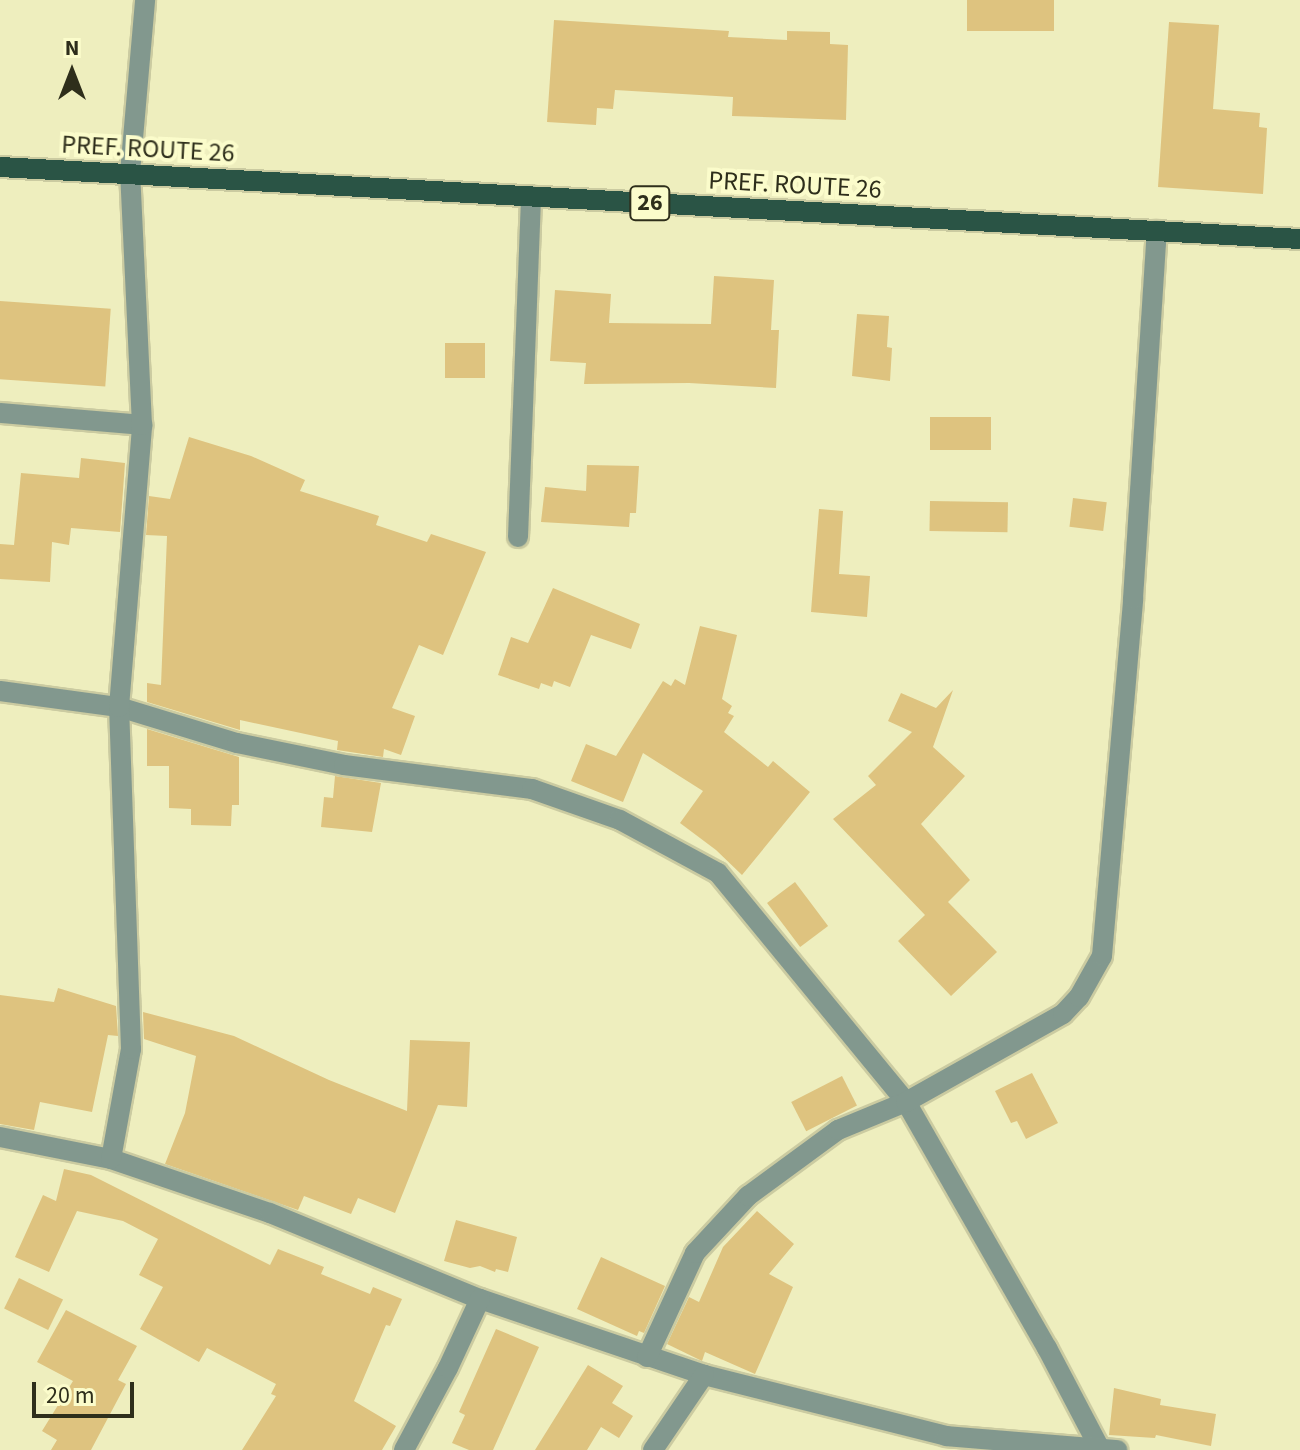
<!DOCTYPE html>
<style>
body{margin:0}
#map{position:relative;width:1300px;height:1450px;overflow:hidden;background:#eeeebe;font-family:"Source Sans 3",sans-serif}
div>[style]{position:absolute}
.building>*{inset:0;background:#dec37f;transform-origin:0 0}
.roads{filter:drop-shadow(2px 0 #cbcba1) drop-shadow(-2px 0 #cbcba1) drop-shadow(0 2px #cbcba1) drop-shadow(0 -2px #cbcba1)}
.minor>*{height:20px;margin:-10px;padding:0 10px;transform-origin:10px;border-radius:10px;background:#82988e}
.major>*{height:20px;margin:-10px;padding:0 10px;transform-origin:10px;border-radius:10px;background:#2a5445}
span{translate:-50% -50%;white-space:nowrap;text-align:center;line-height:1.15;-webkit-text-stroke:8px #fbfccb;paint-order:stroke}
.shield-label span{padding:2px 6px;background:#fbfccb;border:2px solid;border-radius:6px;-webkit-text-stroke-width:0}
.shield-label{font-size:24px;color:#2e2e1b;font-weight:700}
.street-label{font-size:26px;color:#2e2e1b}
.north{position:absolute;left:32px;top:32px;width:80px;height:80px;-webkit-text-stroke:6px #fbfccb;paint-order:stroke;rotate:0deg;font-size:22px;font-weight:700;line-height:32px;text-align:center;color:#2e2e1b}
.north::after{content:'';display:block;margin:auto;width:28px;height:36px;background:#2e2e1b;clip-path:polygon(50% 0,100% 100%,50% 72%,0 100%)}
.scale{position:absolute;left:32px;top:1382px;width:102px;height:36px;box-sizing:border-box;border:4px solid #2e2e1b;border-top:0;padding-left:10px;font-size:24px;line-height:28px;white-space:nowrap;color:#2e2e1b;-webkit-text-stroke:6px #fbfccb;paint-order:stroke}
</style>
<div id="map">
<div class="building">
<i style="left:967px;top:0;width:87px;height:31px"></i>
<i style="clip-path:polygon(554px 20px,729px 31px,728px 37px,787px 40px,787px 31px,830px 32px,830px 44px,848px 45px,846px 120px,732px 116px,733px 97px,615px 90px,613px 109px,597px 108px,596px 125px,547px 122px)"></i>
<i style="clip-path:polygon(1169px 22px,1219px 25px,1213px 109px,1260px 113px,1259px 127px,1267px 128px,1263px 194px,1158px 187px)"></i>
<i style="clip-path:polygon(714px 276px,774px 280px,771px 330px,779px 330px,776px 388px,689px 383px,584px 384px,586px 363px,550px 361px,555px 290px,611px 294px,609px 323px,711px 324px)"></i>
<i style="left:0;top:301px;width:111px;height:78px;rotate:4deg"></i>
<i style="clip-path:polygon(857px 314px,889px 316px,887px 347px,892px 348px,890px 381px,852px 376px)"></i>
<i style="left:445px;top:343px;width:40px;height:35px"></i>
<i style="left:930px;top:417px;width:61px;height:33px"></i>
<i style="clip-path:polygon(189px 437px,251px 456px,305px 480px,300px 491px,379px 516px,376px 525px,427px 542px,431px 534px,486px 552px,443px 655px,419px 645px,392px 708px,415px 716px,401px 755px,384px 749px,383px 757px,337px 750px,338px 741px,240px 720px,240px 730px,147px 702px,147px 683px,161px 685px,167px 536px,146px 535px,149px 496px,170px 499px)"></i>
<i style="clip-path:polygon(81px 458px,125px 463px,120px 532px,71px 528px,69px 545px,52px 542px,50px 582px,0 579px,0 544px,14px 545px,21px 473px,79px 478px)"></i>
<i style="clip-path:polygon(587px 465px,639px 466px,636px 513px,630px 513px,629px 527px,541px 522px,545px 487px,586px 491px)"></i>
<i style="left:1073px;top:498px;width:34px;height:29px;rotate:7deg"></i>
<i style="left:930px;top:501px;width:78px;height:30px;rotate:1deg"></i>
<i style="clip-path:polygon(819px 509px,843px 511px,839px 574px,870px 576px,867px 617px,811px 612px)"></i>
<i style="clip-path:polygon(553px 588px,640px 624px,631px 649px,591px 635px,570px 687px,554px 681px,552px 687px,541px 683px,539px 689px,498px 675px,511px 637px,528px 643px)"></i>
<i style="clip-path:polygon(700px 626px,737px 635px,722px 699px,732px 706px,728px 713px,734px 716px,724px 732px,768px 767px,773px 761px,810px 792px,742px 875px,716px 850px,680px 823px,703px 791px,643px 753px,623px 802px,571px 781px,586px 744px,616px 756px,663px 681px,671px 686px,675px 679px,685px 685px)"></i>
<i style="clip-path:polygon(953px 690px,933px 747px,965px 776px,921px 824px,970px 880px,948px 902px,997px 952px,951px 996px,898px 941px,925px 915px,833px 819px,876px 785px,868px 776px,912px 732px,888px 721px,901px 693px,936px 708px)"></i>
<i style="clip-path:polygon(147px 729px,239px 757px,239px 805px,232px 805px,231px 826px,191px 825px,191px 809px,169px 808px,169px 766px,147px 766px)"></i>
<i style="clip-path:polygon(335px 776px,381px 783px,372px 832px,321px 827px,324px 797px,333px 798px)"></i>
<i style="left:795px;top:882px;width:55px;height:35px;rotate:53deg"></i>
<i style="clip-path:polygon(58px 988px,116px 1006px,118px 1036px,108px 1035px,92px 1112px,40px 1102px,34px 1130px,0 1124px,0 995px,54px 1002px)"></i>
<i style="clip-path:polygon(143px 1012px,234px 1036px,329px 1080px,407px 1111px,410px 1040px,470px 1042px,467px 1107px,438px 1105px,395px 1213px,358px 1198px,351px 1214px,304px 1196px,298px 1210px,165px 1164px,185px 1113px,196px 1056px,144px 1039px)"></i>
<i style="clip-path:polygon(1032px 1073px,1058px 1123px,1026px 1139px,1017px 1121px,1011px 1123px,995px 1091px)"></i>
<i style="left:842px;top:1076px;width:33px;height:57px;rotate:63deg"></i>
<i style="clip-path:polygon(64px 1169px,91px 1175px,270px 1265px,278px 1249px,324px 1267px,321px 1274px,370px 1294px,373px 1287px,402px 1299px,390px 1326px,386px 1325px,354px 1401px,396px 1426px,382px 1450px,242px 1450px,276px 1396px,271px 1394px,276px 1384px,207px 1348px,199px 1362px,140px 1329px,163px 1287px,139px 1275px,158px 1239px,123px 1221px,77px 1211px,49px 1272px,15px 1257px,43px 1195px,56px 1201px)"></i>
<i style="clip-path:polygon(757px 1211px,794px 1244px,769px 1274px,793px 1287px,755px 1374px,705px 1352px,702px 1361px,667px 1344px,689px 1297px,699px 1302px,723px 1247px)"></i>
<i style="clip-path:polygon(456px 1220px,517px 1237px,508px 1272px,496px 1269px,495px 1272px,480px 1266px,470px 1268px,444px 1261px)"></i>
<i style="clip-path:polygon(601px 1257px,665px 1286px,644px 1333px,639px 1331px,637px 1336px,577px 1309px)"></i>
<i style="left:19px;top:1278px;width:49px;height:34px;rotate:26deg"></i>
<i style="clip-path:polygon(66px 1310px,137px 1346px,118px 1380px,126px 1384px,91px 1450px,51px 1450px,57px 1440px,42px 1431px,73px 1381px,37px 1362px)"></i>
<i style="clip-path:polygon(496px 1329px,539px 1347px,493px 1450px,469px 1450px,452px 1443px,465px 1415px,459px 1412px)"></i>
<i style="clip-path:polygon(588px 1365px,623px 1386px,612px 1403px,633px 1416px,619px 1438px,601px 1427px,587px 1450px,535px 1450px)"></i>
<i style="clip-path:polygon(1114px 1388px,1161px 1399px,1160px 1405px,1216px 1414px,1211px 1446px,1156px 1435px,1155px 1438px,1109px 1435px)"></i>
</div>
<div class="roads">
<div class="minor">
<i style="left:0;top:413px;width:143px;rotate:4.8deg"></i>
<i style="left:518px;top:537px;width:341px;rotate:-87.8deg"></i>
<i style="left:0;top:691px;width:120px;rotate:7.7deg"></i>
<i style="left:119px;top:707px;width:123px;rotate:17deg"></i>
<i style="left:237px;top:743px;width:109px;rotate:11.6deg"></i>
<i style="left:344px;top:765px;width:190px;rotate:7.3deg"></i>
<i style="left:532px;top:789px;width:93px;rotate:19.4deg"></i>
<i style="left:620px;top:820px;width:111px;rotate:28.4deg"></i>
<i style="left:718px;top:873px;width:296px;rotate:50.6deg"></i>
<i style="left:906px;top:1102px;width:284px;rotate:60.2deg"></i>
<i style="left:1047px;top:1348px;width:112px;rotate:62.3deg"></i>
<i style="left:0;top:1137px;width:113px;rotate:11.2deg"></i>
<i style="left:111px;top:1159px;width:168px;rotate:18.8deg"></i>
<i style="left:270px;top:1213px;width:227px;rotate:22.3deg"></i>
<i style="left:480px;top:1299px;width:237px;rotate:18.7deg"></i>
<i style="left:704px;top:1375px;width:250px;rotate:14.1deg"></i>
<i style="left:946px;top:1436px;width:172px;rotate:4.7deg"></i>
<i style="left:111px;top:1159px;width:112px;rotate:-79.7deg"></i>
<i style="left:131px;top:1049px;width:342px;rotate:-92deg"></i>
<i style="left:119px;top:707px;width:283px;rotate:-85.3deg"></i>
<i style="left:142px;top:425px;width:252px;rotate:-92.7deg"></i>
<i style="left:130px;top:173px;width:174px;rotate:-85deg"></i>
<i style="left:647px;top:1357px;width:115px;rotate:-65.2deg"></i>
<i style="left:695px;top:1253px;width:78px;rotate:-47.1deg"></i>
<i style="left:748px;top:1196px;width:112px;rotate:-36.3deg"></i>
<i style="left:838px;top:1130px;width:74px;rotate:-22.4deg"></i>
<i style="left:906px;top:1102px;width:180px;rotate:-29.3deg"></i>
<i style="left:1063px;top:1014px;width:23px;rotate:-47deg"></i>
<i style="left:1079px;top:997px;width:47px;rotate:-60.7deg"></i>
<i style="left:1102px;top:956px;width:358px;rotate:-85deg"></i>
<i style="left:1133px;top:599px;width:369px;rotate:-86.3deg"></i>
<i style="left:404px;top:1450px;width:93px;rotate:-61.8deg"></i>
<i style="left:448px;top:1368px;width:76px;rotate:-65.1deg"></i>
<i style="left:653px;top:1450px;width:91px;rotate:-55.8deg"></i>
</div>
<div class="major">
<i style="left:0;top:167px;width:1302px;rotate:3.17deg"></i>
</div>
</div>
<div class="shield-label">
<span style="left:650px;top:203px">26</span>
</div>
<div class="street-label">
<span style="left:148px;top:149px;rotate:3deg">PREF. ROUTE 26</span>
<span style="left:795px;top:185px;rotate:3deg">PREF. ROUTE 26</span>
</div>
<div class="north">N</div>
<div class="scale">20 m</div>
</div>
